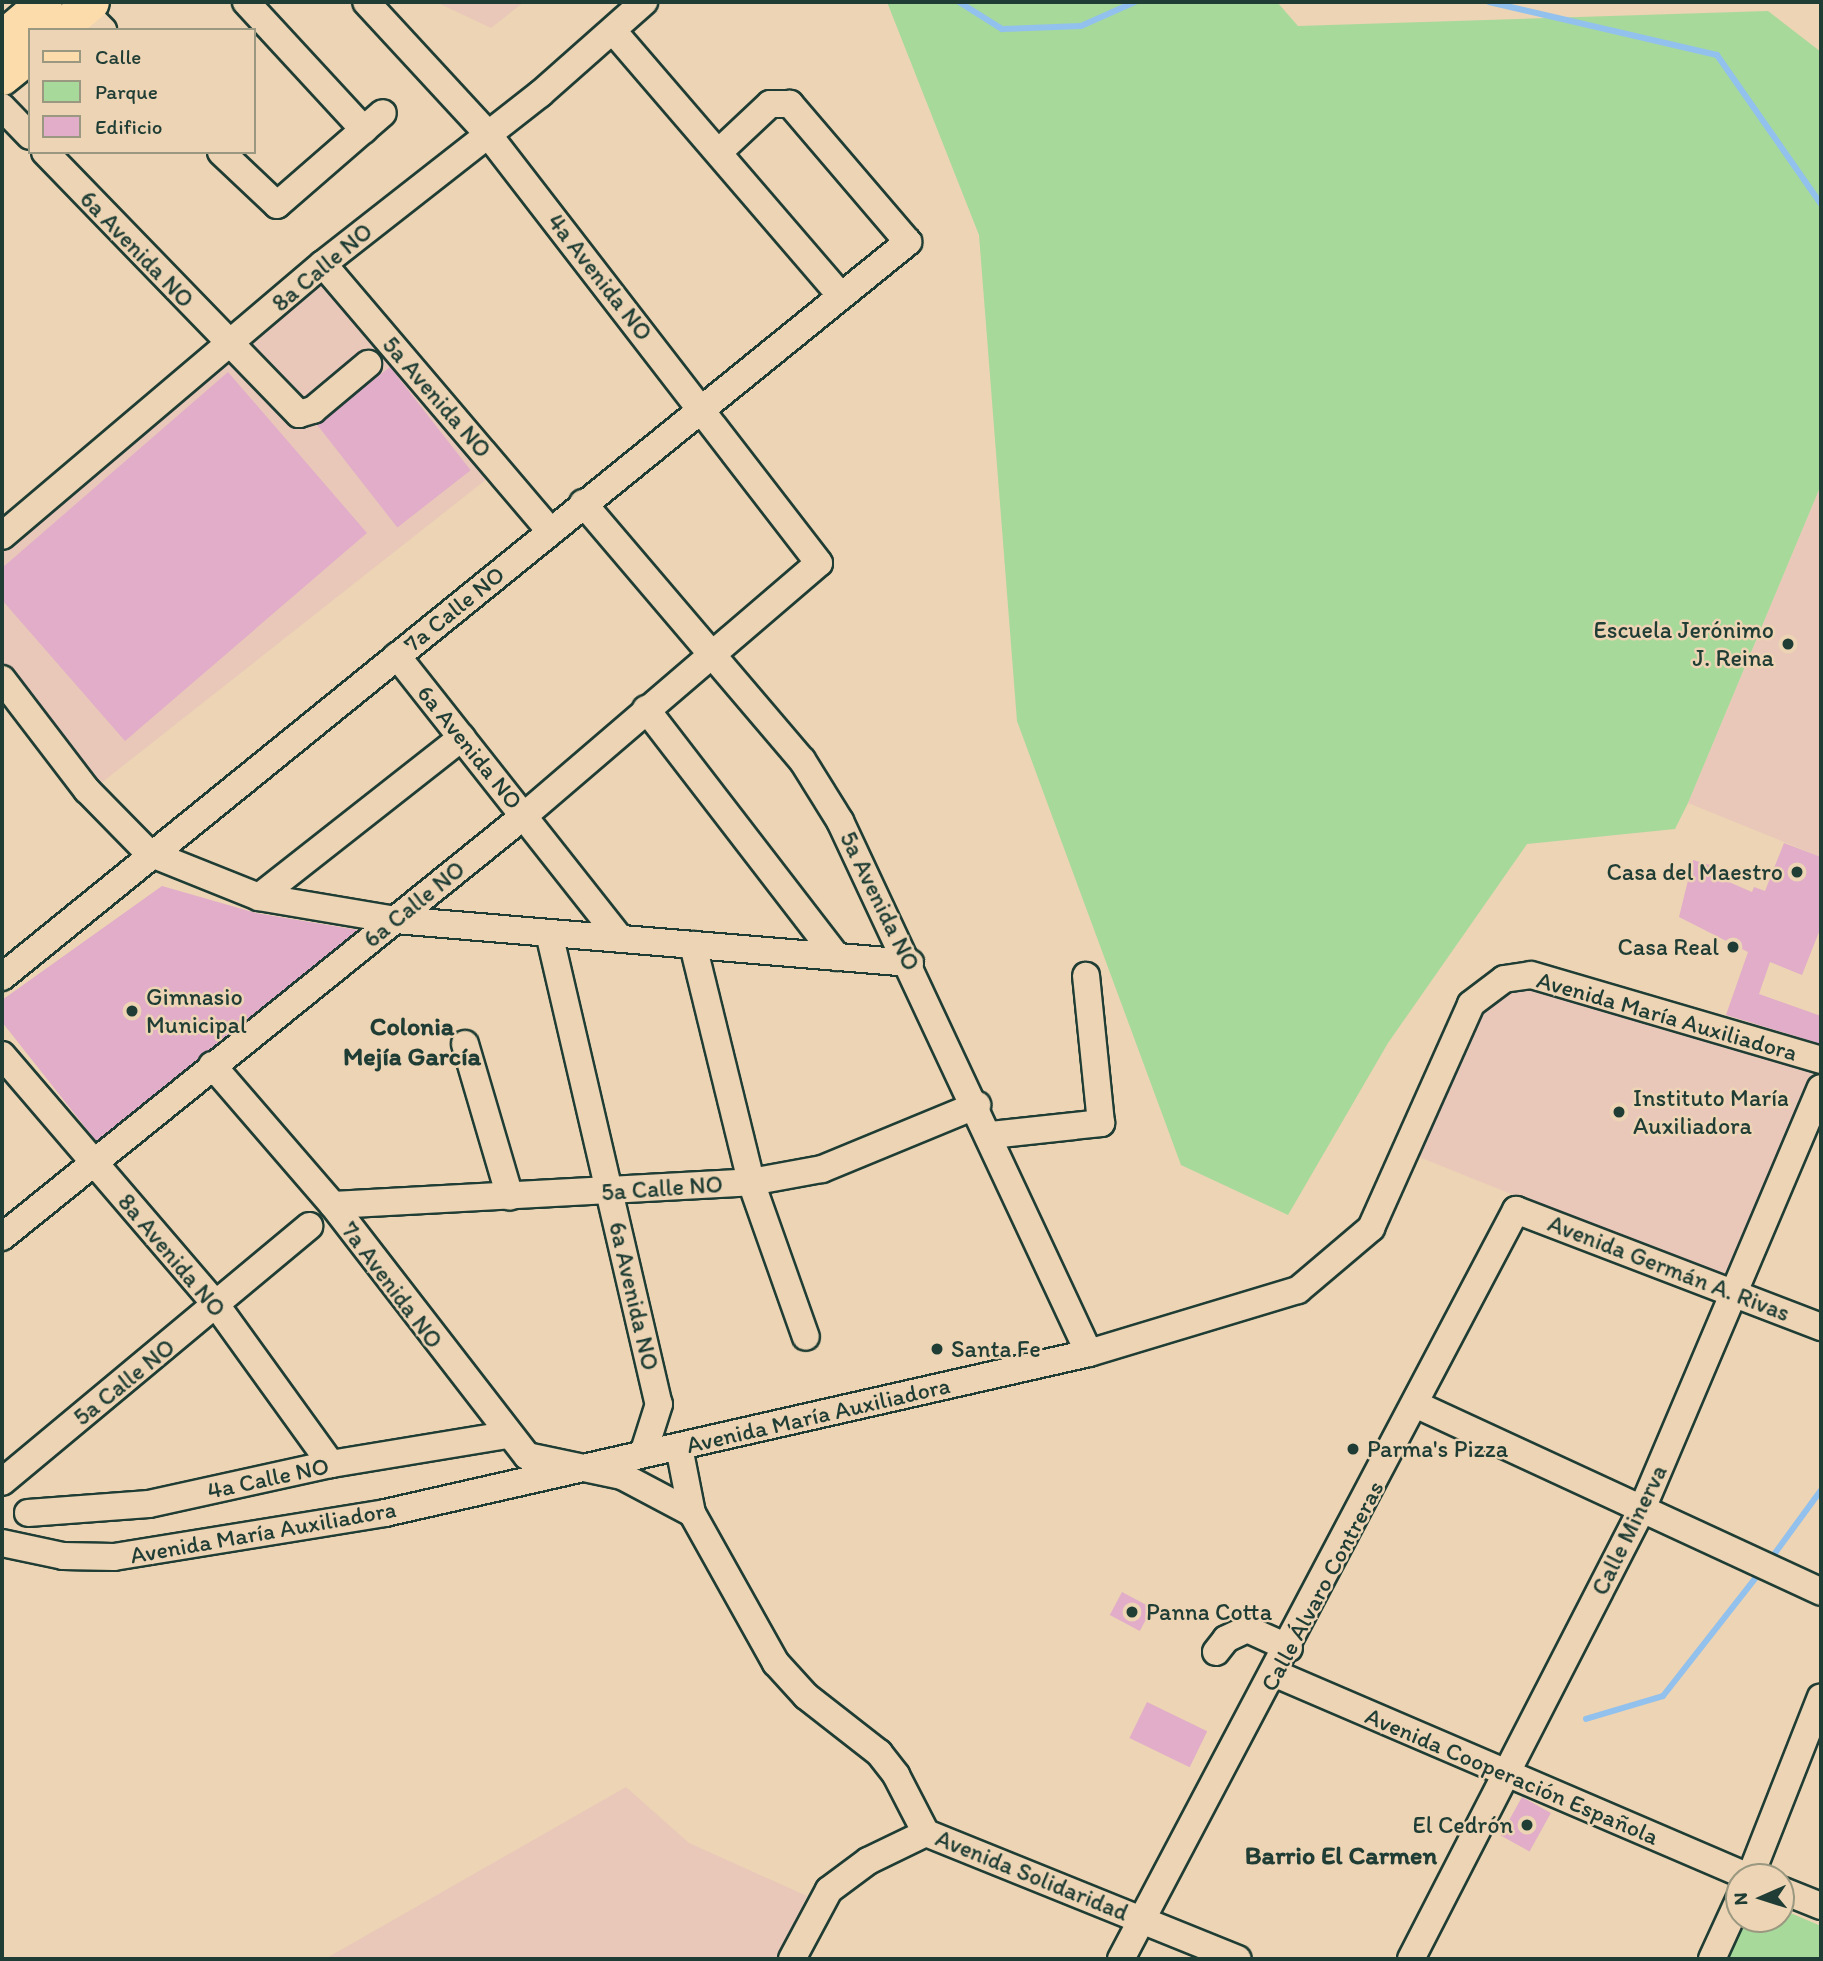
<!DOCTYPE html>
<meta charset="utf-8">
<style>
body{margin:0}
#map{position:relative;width:1823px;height:1961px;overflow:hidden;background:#ecd4b4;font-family:Itim,sans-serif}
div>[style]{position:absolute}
.built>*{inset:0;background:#e9c8ba}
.green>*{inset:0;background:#a7d99b}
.stream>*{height:6px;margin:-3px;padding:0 3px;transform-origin:3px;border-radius:3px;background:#92c1ed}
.building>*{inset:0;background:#e1adc8;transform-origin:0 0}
.roads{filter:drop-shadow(2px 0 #1f3d34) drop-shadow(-2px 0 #1f3d34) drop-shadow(0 2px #1f3d34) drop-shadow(0 -2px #1f3d34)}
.minor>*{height:26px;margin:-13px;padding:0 13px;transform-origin:13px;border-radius:13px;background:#ecd4b4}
.major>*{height:35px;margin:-17.5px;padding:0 17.5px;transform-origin:17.5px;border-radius:17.5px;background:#fddcac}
.dots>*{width:19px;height:19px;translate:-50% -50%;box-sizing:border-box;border:4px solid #ecd4b4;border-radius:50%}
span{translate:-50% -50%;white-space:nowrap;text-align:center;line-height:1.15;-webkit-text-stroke:5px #ecd4b4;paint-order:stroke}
.street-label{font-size:24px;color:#1f3d34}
.poi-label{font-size:24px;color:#1f3d34}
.right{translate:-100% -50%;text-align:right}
.left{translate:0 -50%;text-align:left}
.neighbourhood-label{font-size:26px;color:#1f3d34;font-weight:700}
.frame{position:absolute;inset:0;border:4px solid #1f3d34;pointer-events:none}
.legend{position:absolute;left:28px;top:28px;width:228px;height:126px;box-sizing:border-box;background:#ecd4b4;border:2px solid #9a9881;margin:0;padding:9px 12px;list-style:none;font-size:21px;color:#1f3d34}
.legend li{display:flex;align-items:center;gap:14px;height:35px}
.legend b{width:35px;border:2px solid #9a9881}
.north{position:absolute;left:1725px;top:1863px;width:70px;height:70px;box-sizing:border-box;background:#ecd4b4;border:2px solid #9a9881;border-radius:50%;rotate:267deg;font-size:19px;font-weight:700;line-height:28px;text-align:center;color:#1f3d34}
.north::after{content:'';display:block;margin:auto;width:24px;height:32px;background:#1f3d34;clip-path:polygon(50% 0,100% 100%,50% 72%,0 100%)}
</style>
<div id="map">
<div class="built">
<i style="clip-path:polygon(436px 2px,524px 2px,491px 28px)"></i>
<i style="clip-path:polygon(327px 265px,502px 467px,91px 791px,2px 674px,2px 544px)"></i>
<i style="clip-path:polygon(1821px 485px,1821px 857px,1688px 803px)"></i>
<i style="clip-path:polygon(1522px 986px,1817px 1067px,1730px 1282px,1419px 1157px,1489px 1000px)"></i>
<i style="clip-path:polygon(626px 1787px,689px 1843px,807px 1896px,779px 1959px,325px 1959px)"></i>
</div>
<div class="green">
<i style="clip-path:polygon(887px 2px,1277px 2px,1298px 26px,1768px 11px,1821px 52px,1821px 485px,1688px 803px,1675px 829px,1527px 844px,1388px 1043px,1288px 1215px,1181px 1165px,1017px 721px,979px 235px)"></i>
<i style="clip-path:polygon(1781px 1909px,1821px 1926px,1821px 1959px,1726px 1959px,1742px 1919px,1781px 1919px)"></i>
</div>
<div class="stream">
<i style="left:959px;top:2px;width:51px;rotate:32.1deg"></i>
<i style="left:1002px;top:29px;width:79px;rotate:-2.2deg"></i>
<i style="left:1081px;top:26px;width:59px;rotate:-24deg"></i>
<i style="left:1489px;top:2px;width:234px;rotate:13.1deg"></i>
<i style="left:1717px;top:55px;width:182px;rotate:55.1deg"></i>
<i style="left:1770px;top:1560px;width:87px;rotate:-53.9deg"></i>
<i style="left:1586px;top:1719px;width:80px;rotate:-16.6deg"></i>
<i style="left:1663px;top:1696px;width:159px;rotate:-51.9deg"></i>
</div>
<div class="building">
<i style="left:390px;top:367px;width:131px;height:93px;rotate:52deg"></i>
<i style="clip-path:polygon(228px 372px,367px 533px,125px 741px,2px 600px,2px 568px)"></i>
<i style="clip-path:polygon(1784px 843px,1821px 857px,1821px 927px,1802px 975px,1770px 962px,1759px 994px,1821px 1016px,1821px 1044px,1726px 1015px,1748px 952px,1679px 917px,1693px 860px,1710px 865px,1708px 873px,1752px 892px,1754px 887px,1765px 891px)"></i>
<i style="clip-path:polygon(162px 886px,256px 913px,358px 930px,96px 1141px,2px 1022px,2px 1000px)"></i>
<i style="left:1122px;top:1592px;width:34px;height:26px;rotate:28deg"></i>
<i style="left:1147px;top:1702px;width:67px;height:40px;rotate:26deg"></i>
<i style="left:1522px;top:1797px;width:33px;height:44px;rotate:29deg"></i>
</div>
<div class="roads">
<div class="minor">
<i style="left:246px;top:2px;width:174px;rotate:47.3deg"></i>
<i style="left:82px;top:9px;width:30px;rotate:45deg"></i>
<i style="left:614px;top:32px;width:348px;rotate:49.3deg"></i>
<i style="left:2px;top:107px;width:40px;rotate:46deg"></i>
<i style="left:45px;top:152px;width:365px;rotate:45.9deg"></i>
<i style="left:299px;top:414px;width:15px;rotate:-16deg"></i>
<i style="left:313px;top:410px;width:72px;rotate:-39.9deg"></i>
<i style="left:221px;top:152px;width:77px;rotate:43.4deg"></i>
<i style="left:277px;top:205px;width:140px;rotate:-41deg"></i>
<i style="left:323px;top:264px;width:349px;rotate:49.6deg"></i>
<i style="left:583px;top:503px;width:338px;rotate:49.6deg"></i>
<i style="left:802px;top:760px;width:72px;rotate:58.1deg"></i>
<i style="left:840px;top:821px;width:587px;rotate:64.92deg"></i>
<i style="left:2px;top:536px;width:421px;rotate:-40.3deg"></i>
<i style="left:323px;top:264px;width:276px;rotate:-38.1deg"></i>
<i style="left:540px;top:94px;width:139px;rotate:-41.5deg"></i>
<i style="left:397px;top:656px;width:360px;rotate:51.7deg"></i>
<i style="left:2px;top:679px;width:140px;rotate:52.6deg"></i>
<i style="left:87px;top:790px;width:88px;rotate:45.5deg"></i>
<i style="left:149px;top:853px;width:118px;rotate:21.8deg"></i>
<i style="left:259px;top:897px;width:138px;rotate:9.6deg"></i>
<i style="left:395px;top:920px;width:517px;rotate:4.77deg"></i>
<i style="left:646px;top:709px;width:313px;rotate:52.4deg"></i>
<i style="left:259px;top:897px;width:258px;rotate:-38.2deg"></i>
<i style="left:549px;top:933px;width:484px;rotate:76.9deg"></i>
<i style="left:659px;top:1404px;width:52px;rotate:107.7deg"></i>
<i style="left:693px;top:945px;width:244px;rotate:76.2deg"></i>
<i style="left:751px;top:1182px;width:164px;rotate:70.5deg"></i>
<i style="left:2px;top:977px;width:1167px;rotate:-39.05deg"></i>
<i style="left:908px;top:242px;width:182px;rotate:-130.5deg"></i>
<i style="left:790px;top:104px;width:20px;rotate:180deg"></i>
<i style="left:770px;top:104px;width:69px;rotate:136.8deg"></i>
<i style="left:465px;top:1044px;width:159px;rotate:73.6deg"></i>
<i style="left:2px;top:1055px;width:330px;rotate:49.4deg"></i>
<i style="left:217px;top:1306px;width:195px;rotate:54.2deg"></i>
<i style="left:212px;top:1065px;width:185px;rotate:49.2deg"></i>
<i style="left:333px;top:1205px;width:317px;rotate:52.3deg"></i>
<i style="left:527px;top:1456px;width:97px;rotate:11.9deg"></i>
<i style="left:622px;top:1476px;width:79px;rotate:27.9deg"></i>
<i style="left:991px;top:1135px;width:111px;rotate:-6.2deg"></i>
<i style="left:1101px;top:1123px;width:148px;rotate:-95.8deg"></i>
<i style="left:333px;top:1205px;width:419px;rotate:-3.1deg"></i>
<i style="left:751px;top:1182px;width:72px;rotate:-10.4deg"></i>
<i style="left:822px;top:1169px;width:168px;rotate:-22.4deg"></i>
<i style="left:2px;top:1237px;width:672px;rotate:-38.9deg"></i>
<i style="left:525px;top:815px;width:387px;rotate:-40.6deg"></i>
<i style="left:819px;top:563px;width:543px;rotate:-127.67deg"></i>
<i style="left:487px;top:133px;width:178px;rotate:-132.7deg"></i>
<i style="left:1417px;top:1405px;width:445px;rotate:24.8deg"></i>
<i style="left:679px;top:1447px;width:67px;rotate:78.9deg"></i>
<i style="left:692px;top:1513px;width:172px;rotate:60.8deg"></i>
<i style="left:776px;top:1663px;width:45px;rotate:47.7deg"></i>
<i style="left:806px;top:1696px;width:93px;rotate:38deg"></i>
<i style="left:879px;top:1753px;width:28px;rotate:52deg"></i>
<i style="left:896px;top:1775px;width:65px;rotate:62.7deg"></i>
<i style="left:926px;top:1833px;width:336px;rotate:22deg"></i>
<i style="left:2px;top:1482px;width:400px;rotate:-39.8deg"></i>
<i style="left:28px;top:1513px;width:121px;rotate:-4.3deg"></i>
<i style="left:149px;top:1504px;width:186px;rotate:-12.4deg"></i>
<i style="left:331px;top:1464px;width:178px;rotate:-9.4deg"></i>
<i style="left:2px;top:1543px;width:62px;rotate:12deg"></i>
<i style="left:63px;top:1556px;width:51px;rotate:1.1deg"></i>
<i style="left:114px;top:1557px;width:275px;rotate:-9.2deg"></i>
<i style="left:385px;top:1513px;width:722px;rotate:-12.8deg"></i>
<i style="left:1089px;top:1353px;width:218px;rotate:-16.8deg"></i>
<i style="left:1298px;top:1290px;width:96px;rotate:-40.3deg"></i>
<i style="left:1371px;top:1228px;width:245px;rotate:-65.9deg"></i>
<i style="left:1471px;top:1004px;width:41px;rotate:-37.1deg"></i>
<i style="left:1504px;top:979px;width:27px;rotate:-8deg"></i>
<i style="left:1531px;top:975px;width:302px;rotate:16.3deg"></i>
<i style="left:1216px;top:1652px;width:16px;rotate:-52deg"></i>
<i style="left:1226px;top:1639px;width:23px;rotate:-25deg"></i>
<i style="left:1247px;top:1629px;width:46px;rotate:24.3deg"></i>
<i style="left:1276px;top:1674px;width:515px;rotate:23.23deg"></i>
<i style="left:1750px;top:1877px;width:193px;rotate:-68.5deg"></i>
<i style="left:1781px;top:1890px;width:43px;rotate:21.8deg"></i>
<i style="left:792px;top:1959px;width:78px;rotate:-61.8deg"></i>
<i style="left:829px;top:1890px;width:49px;rotate:-36.6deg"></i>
<i style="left:868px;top:1861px;width:64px;rotate:-25.8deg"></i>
<i style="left:1121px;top:1959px;width:847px;rotate:-62.19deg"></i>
<i style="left:1516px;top:1210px;width:327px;rotate:21deg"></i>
<i style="left:1411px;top:1959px;width:506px;rotate:-62.83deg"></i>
<i style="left:1642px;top:1509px;width:457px;rotate:-67deg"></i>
<i style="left:1712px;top:1959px;width:65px;rotate:-65.4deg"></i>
</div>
<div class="major">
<i style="left:58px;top:30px;width:43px;rotate:-40.3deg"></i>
<i style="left:2px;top:38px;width:55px;rotate:-40.6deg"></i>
<i style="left:2px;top:77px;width:36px;rotate:-39deg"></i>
</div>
</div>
<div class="dots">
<i style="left:1788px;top:644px;background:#1f3d34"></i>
<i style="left:1797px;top:872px;background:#1f3d34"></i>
<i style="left:1733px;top:947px;background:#1f3d34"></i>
<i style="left:132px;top:1011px;background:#1f3d34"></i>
<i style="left:1619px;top:1112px;background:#1f3d34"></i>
<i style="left:937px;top:1349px;background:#1f3d34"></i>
<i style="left:1353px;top:1449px;background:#1f3d34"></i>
<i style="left:1132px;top:1612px;background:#1f3d34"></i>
<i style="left:1527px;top:1825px;background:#1f3d34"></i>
</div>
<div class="street-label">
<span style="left:137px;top:249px;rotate:46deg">6a Avenida NO</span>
<span style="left:322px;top:267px;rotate:-40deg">8a Calle NO</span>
<span style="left:600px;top:277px;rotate:52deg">4a Avenida NO</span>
<span style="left:437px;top:397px;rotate:49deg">5a Avenida NO</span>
<span style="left:454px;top:609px;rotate:-39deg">7a Calle NO</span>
<span style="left:470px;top:747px;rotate:51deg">6a Avenida NO</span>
<span style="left:880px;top:901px;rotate:64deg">5a Avenida NO</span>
<span style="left:414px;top:904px;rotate:-39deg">6a Calle NO</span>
<span style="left:1667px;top:1016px;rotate:16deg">Avenida María Auxiliadora</span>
<span style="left:662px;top:1188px;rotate:-4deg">5a Calle NO</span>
<span style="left:172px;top:1255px;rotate:50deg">8a Avenida NO</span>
<span style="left:1669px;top:1268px;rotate:21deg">Avenida Germán A. Rivas</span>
<span style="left:392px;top:1285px;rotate:53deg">7a Avenida NO</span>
<span style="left:634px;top:1296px;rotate:77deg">6a Avenida NO</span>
<span style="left:124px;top:1382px;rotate:-39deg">5a Calle NO</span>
<span style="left:818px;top:1415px;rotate:-13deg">Avenida María Auxiliadora</span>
<span style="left:268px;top:1478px;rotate:-12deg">4a Calle NO</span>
<span style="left:1629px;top:1530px;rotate:-64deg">Calle Minerva</span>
<span style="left:263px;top:1532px;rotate:-10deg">Avenida María Auxiliadora</span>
<span style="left:1322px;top:1586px;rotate:-62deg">Calle Álvaro Contreras</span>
<span style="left:1512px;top:1776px;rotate:23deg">Avenida Cooperación Española</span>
<span style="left:1032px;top:1875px;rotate:22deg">Avenida Solidaridad</span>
</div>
<div class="poi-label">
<span class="right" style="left:1774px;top:644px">Escuela Jerónimo<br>J. Reina</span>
<span class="right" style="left:1783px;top:872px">Casa del Maestro</span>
<span class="right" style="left:1719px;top:947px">Casa Real</span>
<span class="left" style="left:146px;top:1011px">Gimnasio<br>Municipal</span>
<span class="left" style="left:1633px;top:1112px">Instituto María<br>Auxiliadora</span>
<span class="left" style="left:951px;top:1349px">Santa Fe</span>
<span class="left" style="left:1367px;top:1449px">Parma's Pizza</span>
<span class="left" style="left:1146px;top:1612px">Panna Cotta</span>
<span class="right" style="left:1513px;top:1825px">El Cedrón</span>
</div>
<div class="neighbourhood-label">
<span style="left:412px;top:1042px">Colonia<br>Mejía García</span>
<span style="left:1341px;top:1856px">Barrio El Carmen</span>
</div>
<div class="frame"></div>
<ul class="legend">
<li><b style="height:9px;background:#fddcac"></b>Calle</li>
<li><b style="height:19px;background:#a7d99b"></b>Parque</li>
<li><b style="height:19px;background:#e1adc8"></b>Edificio</li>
</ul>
<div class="north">N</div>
</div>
